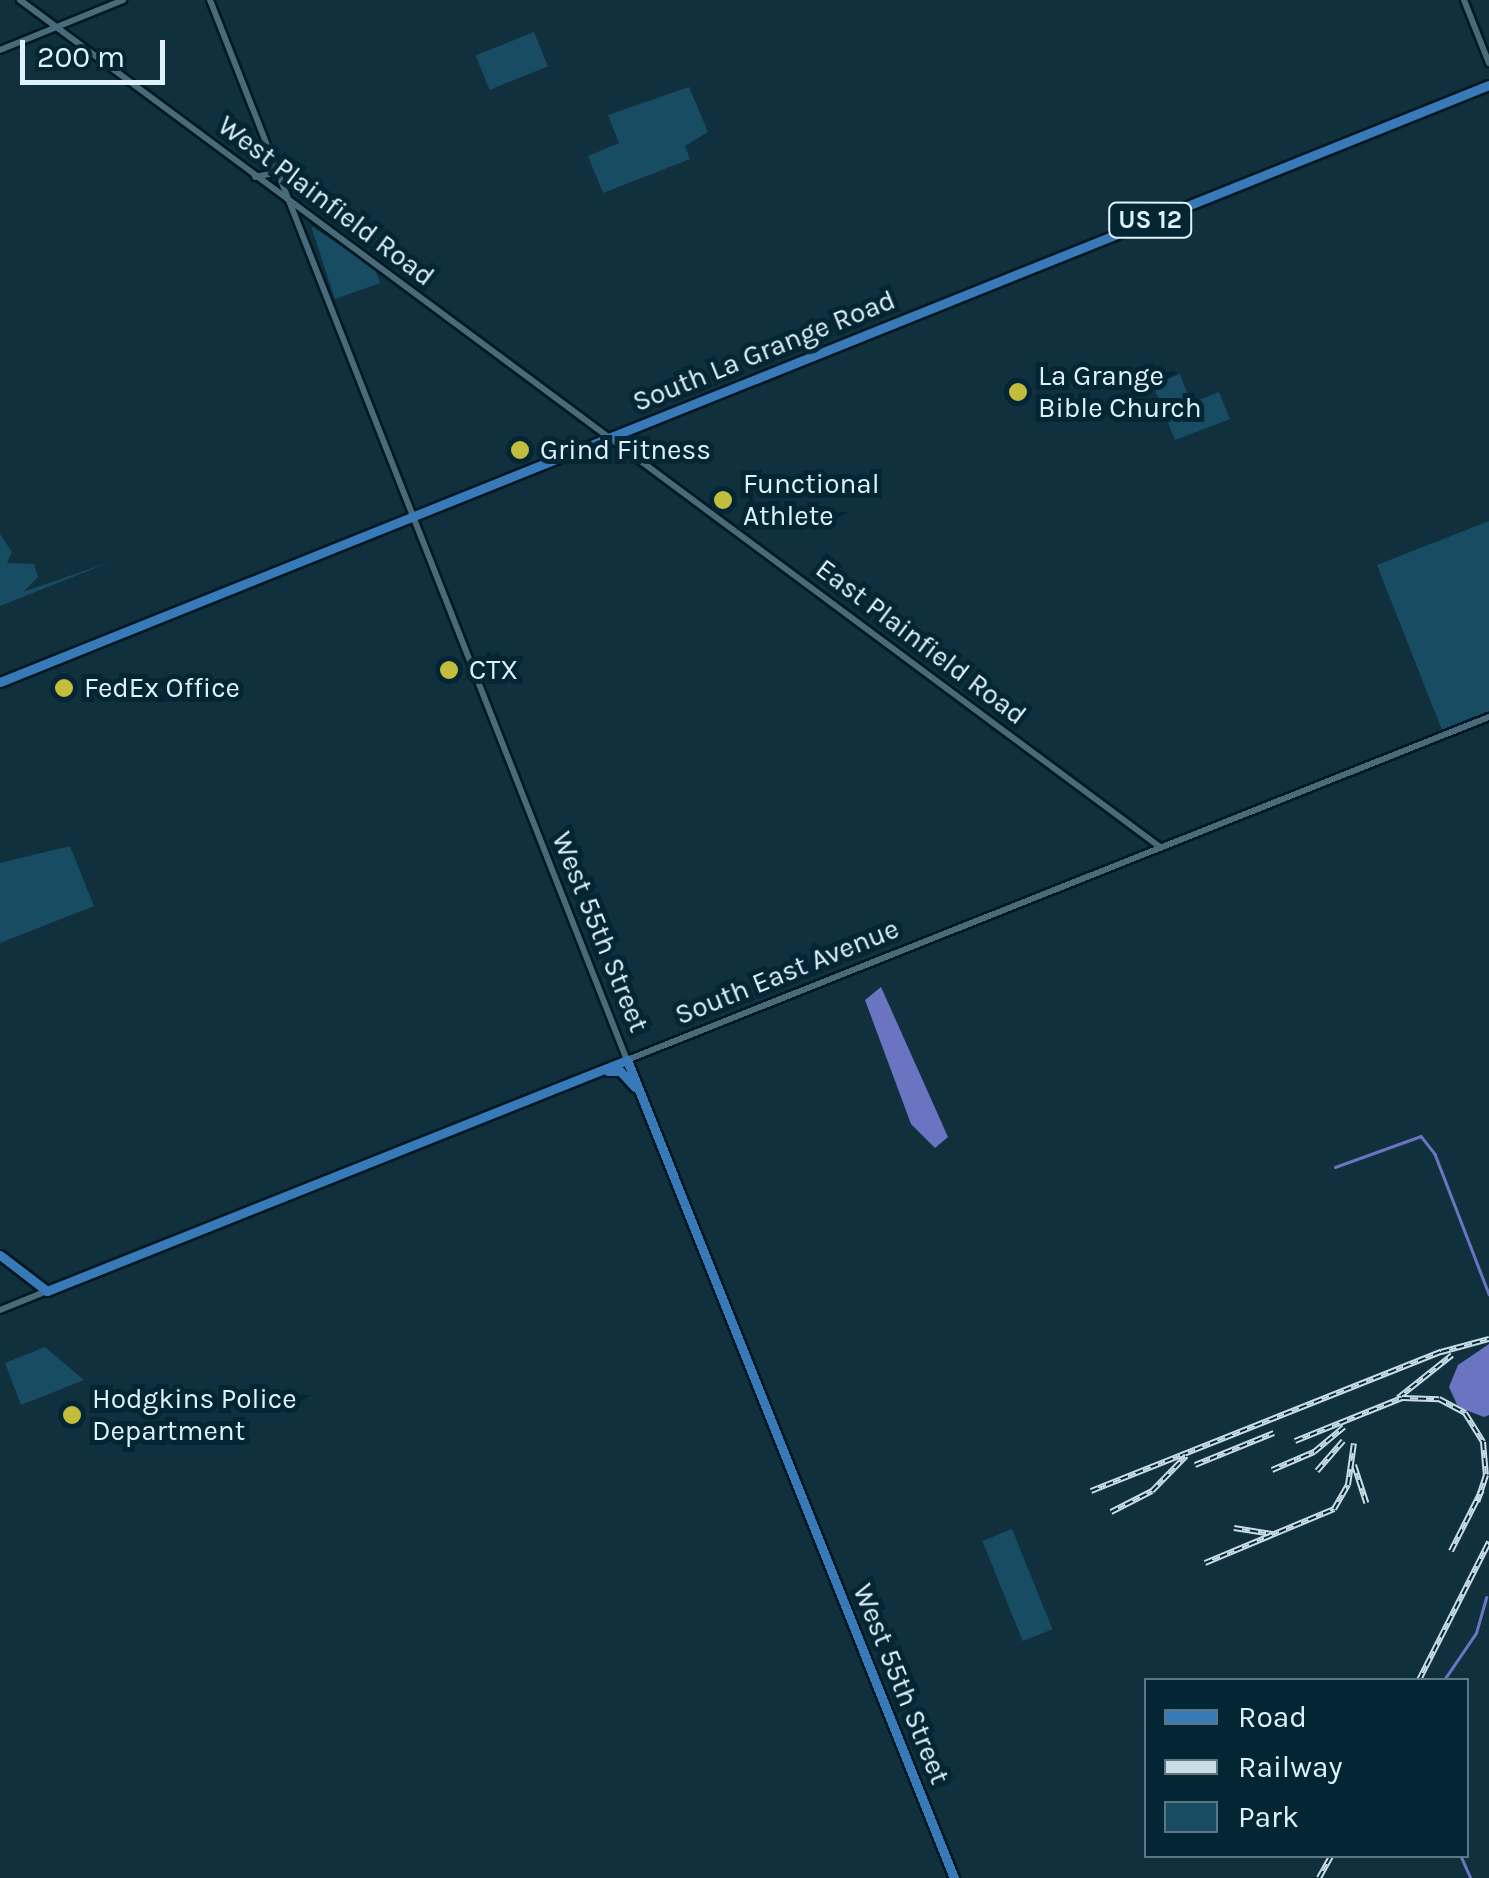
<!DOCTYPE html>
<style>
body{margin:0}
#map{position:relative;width:1489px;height:1878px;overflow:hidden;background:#10303e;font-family:Karla,sans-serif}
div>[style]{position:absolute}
.green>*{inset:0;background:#184c62;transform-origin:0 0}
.water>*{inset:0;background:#6b74c1}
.stream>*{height:2.5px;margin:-1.25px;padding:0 1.25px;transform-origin:1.25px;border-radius:1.25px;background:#6b74c1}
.roads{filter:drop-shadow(2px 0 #011721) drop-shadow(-2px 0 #011721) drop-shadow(0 2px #011721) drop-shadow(0 -2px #011721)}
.tertiary>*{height:6px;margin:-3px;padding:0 3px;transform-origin:3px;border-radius:3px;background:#496a7a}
.secondary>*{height:6px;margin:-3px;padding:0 3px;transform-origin:3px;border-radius:3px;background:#496a7a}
.primary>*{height:9px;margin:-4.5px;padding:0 4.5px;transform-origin:4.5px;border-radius:4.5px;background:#387ab7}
.rail>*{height:6px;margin-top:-3px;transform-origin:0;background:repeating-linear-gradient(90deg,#042634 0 8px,#c9dde6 0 16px);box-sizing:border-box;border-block:2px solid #c9dde6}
.dots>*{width:28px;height:28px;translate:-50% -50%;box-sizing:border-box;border:5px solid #042634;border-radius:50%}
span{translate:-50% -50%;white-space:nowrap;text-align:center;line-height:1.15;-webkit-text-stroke:10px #042634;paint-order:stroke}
.shield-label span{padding:2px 8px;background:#042634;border:2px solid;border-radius:8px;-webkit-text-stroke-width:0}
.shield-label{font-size:25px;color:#dff1fa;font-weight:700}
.street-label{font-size:28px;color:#dff1fa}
.poi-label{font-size:28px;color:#dff1fa}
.left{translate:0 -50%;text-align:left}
.legend{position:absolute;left:1144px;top:1678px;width:325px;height:180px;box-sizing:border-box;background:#042634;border:2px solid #5c7783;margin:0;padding:12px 18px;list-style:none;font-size:30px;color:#dff1fa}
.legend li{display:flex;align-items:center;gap:20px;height:50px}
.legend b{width:50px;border:2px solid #5c7783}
.scale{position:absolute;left:20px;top:40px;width:145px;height:45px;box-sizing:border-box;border:5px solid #dff1fa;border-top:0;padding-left:12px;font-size:30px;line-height:35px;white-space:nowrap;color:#dff1fa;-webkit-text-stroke:8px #042634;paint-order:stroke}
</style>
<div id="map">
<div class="green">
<i style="left:534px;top:32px;width:37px;height:63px;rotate:68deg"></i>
<i style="clip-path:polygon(689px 87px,708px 132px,685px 146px,690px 159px,603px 193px,588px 156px,619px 143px,608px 115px)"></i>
<i style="clip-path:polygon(311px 226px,375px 268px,380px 283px,335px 299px)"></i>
<i style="clip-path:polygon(1180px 374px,1191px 403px,1219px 392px,1230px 419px,1175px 440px,1153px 385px)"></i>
<i style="clip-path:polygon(1489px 521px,1489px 711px,1442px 730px,1377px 565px)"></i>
<i style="clip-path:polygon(0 534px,12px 552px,7px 563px,34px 564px,38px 577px,23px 592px,110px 562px,0 606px)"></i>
<i style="clip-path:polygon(70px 846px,94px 906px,0 943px,0 863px)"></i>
<i style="clip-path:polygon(45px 1347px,84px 1380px,21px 1405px,5px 1363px)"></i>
<i style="left:1012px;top:1529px;width:108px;height:32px;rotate:68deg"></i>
</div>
<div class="water">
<i style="clip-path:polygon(881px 987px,948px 1137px,935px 1148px,911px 1124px,865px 1000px)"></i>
<i style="clip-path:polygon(1489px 1344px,1489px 1415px,1484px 1417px,1458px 1407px,1449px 1387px,1458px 1365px)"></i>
</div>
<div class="stream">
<i style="left:1335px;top:1167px;width:91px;rotate:-19.8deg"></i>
<i style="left:1421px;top:1136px;width:23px;rotate:52deg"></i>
<i style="left:1435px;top:1154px;width:150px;rotate:68.9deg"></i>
<i style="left:1444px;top:1680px;width:57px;rotate:-55.8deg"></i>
<i style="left:1476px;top:1633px;width:37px;rotate:-74deg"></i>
<i style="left:1461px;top:1856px;width:24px;rotate:66deg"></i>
</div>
<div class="roads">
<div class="tertiary">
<i style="left:0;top:50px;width:133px;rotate:-22.1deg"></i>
<i style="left:0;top:1310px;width:51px;rotate:-22deg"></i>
</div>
<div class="secondary">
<i style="left:20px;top:0;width:1420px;rotate:36.61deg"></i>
<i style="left:210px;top:0;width:1139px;rotate:68.53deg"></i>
<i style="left:627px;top:1060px;width:928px;rotate:-21.7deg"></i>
<i style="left:1464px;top:0;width:68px;rotate:68.4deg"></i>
<i style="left:255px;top:177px;width:14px;rotate:-12deg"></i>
<i style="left:269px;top:174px;width:11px;rotate:-63deg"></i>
</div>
<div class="primary">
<i style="left:0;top:682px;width:1604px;rotate:-21.85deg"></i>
<i style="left:608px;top:1071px;width:12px"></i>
<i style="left:620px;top:1071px;width:22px;rotate:47deg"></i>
<i style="left:0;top:1255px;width:59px;rotate:37.5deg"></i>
<i style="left:47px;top:1291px;width:624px;rotate:-21.72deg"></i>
<i style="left:627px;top:1060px;width:881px;rotate:68.21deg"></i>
</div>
</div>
<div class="rail">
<i style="left:1398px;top:1398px;width:69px;rotate:-38.5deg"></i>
<i style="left:1295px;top:1441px;width:115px;rotate:-21.9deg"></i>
<i style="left:1402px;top:1398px;width:37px;rotate:2deg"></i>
<i style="left:1439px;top:1399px;width:30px;rotate:28deg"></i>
<i style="left:1465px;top:1413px;width:34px;rotate:58deg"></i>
<i style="left:1483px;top:1442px;width:33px;rotate:85deg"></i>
<i style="left:1486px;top:1475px;width:28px;rotate:108deg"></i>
<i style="left:1195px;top:1465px;width:85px;rotate:-22.1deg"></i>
<i style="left:1354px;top:1465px;width:40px;rotate:72deg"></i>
<i style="left:1272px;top:1470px;width:46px;rotate:-23.2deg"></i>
<i style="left:1314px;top:1452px;width:39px;rotate:-40deg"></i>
<i style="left:1317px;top:1471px;width:40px;rotate:-49deg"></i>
<i style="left:1091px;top:1491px;width:377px;rotate:-21.7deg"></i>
<i style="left:1441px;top:1352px;width:50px;rotate:-15.2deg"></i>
<i style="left:1111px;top:1512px;width:46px;rotate:-27.1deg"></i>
<i style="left:1152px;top:1491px;width:49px;rotate:-45.8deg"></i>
<i style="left:1234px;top:1528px;width:39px;rotate:9deg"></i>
<i style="left:1451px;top:1551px;width:68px;rotate:-63.1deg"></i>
<i style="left:1205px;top:1563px;width:140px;rotate:-22.7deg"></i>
<i style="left:1334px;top:1509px;width:28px;rotate:-60deg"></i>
<i style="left:1348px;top:1485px;width:42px;rotate:-81.9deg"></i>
<i style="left:1419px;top:1680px;width:155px;rotate:-63.1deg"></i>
<i style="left:1319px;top:1878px;width:25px;rotate:-61deg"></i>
</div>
<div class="dots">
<i style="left:1018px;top:392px;background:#c3bd3e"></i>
<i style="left:520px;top:450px;background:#c3bd3e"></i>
<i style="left:723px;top:500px;background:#c3bd3e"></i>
<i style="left:449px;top:670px;background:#c3bd3e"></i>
<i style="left:64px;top:688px;background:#c3bd3e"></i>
<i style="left:72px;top:1415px;background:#c3bd3e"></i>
</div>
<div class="shield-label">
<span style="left:1150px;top:220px">US 12</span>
</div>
<div class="street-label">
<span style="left:326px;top:201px;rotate:37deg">West Plainfield Road</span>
<span style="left:764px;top:351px;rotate:-22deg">South La Grange Road</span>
<span style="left:921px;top:642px;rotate:37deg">East Plainfield Road</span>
<span style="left:600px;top:932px;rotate:68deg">West 55th Street</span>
<span style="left:787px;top:972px;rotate:-22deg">South East Avenue</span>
<span style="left:901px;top:1684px;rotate:68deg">West 55th Street</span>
</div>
<div class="poi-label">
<span class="left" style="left:1038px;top:392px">La Grange<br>Bible Church</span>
<span class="left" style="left:540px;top:450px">Grind Fitness</span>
<span class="left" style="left:743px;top:500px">Functional<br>Athlete</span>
<span class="left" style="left:469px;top:670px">CTX</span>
<span class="left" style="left:84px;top:688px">FedEx Office</span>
<span class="left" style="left:92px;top:1415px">Hodgkins Police<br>Department</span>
</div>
<ul class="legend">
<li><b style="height:12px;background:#387ab7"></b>Road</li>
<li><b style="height:12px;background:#c9dde6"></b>Railway</li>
<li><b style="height:28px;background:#184c62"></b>Park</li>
</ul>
<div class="scale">200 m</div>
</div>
